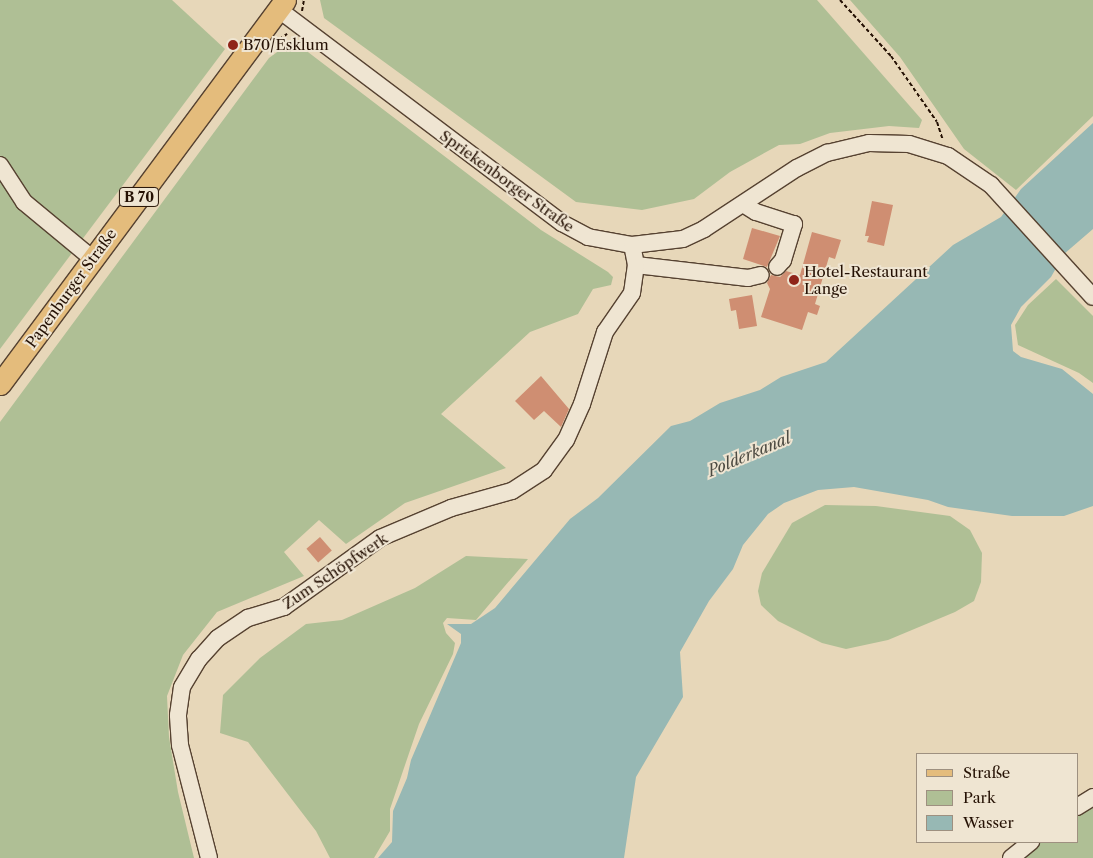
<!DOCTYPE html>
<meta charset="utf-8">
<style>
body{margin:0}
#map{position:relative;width:1093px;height:858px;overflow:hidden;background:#e7d7b9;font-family:"Libre Caslon Text",serif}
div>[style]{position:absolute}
.green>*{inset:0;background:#afbf95}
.water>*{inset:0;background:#97b8b4}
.building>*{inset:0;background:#cf8e72;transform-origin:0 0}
.path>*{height:2px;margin-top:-1px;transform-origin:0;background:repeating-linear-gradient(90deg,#251104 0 4px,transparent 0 6.5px)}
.roads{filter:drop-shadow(1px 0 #564231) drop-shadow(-1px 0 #564231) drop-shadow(0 1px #564231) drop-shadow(0 -1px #564231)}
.minor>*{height:16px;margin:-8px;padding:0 8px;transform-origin:8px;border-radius:8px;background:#efe5d2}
.major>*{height:21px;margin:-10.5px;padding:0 10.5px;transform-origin:10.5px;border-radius:10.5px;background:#e4bc7c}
.dots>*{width:14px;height:14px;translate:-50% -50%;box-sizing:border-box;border:2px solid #efe5d2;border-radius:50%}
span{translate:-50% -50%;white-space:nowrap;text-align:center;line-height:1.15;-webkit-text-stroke:4px #efe5d2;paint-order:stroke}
.shield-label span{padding:1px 4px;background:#efe5d2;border:1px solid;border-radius:4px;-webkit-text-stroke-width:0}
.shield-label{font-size:14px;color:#251104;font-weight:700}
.poi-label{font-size:15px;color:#251104}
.left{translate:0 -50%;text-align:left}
.street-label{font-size:15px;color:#251104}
.water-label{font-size:16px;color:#4d4b42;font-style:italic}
.legend{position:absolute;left:916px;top:753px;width:162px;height:90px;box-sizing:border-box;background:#efe5d2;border:1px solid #9e9080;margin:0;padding:6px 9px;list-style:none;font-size:15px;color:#251104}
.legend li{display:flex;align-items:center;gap:10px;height:25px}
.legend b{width:25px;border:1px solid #9e9080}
</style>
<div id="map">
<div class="green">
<i style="clip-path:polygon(0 0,172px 0,225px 49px,0 349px)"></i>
<i style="clip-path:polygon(320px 0,817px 0,922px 120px,919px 128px,889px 126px,830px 133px,800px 144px,779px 145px,730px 172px,694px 199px,642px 210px,576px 202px,324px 18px)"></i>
<i style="clip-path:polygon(850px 0,1093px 0,1093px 116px,1016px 190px,964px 149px,900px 57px)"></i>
<i style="clip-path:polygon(292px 46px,304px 49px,541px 230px,608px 272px,613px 277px,611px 285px,593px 289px,578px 314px,530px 332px,441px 414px,506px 468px,405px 503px,346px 544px,319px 520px,284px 552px,304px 576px,217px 612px,183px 655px,167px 696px,169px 737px,178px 792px,194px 858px,0 858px,0 422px,269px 58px,280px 50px)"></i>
<i style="clip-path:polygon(1056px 279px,1093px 316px,1093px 383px,1079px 373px,1018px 345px,1015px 325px,1028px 305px)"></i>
<i style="clip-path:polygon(825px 505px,876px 506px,950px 516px,970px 530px,982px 553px,981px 582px,974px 601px,955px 612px,888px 640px,846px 649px,822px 643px,778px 621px,761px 605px,758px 591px,762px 573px,792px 523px)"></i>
<i style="clip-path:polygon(466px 556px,528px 559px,476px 620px,447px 618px,443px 623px,446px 633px,455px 643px,453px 654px,419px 724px,390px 809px,390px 831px,374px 858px,330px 858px,316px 831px,248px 742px,220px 733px,223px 695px,260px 658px,306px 624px,342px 620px,415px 588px)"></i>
<i style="clip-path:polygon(1093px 800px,1093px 858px,1015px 858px,1035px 842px,1077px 842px,1077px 810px)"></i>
</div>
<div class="water">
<i style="clip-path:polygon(1093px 123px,1093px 229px,1064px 254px,1051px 277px,1021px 307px,1011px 325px,1013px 351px,1021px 357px,1062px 369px,1093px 394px,1093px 506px,1064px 516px,1012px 516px,948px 507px,928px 500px,854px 487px,818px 490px,784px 503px,768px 514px,743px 545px,733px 569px,709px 601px,680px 652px,683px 697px,636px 777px,624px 858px,378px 858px,392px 842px,393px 811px,407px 778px,411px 760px,461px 643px,461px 634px,447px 624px,471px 624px,495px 608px,570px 519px,598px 498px,671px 426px,690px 421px,720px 403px,760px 390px,781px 377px,826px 362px,953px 245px,1001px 217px,1021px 189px)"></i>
</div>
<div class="building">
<i style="clip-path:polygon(872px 201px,893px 205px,884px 246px,867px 242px,869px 236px,865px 236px)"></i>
<i style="clip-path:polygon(752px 228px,780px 236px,767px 267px,743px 259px)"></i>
<i style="clip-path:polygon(812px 232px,841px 240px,835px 259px,829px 257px,815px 304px,820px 306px,817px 315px,808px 312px,802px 330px,761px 317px,770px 289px,767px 283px,771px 275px,780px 277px,786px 271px,800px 275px)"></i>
<i style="clip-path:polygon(752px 295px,757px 326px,739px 329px,736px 310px,731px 311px,729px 299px)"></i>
<i style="clip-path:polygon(541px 376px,569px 409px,561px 427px,544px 411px,534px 420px,515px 401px)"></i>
<i style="left:320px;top:537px;width:18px;height:18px;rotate:49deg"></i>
</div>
<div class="path">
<i style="left:840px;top:0;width:76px;rotate:47.7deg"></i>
<i style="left:891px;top:56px;width:80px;rotate:55.1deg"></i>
<i style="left:937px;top:122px;width:19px;rotate:72deg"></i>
<i style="left:302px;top:11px;width:11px;rotate:-80deg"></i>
<i style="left:274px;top:43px;width:16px;rotate:-35deg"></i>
</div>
<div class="roads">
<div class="minor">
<i style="left:278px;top:9px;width:356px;rotate:37deg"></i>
<i style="left:562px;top:223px;width:30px;rotate:28deg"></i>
<i style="left:588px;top:237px;width:45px;rotate:10.3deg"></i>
<i style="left:632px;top:245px;width:51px;rotate:-6.7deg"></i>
<i style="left:683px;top:239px;width:23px;rotate:-25deg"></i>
<i style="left:704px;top:229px;width:111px;rotate:-33.3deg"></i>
<i style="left:797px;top:168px;width:34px;rotate:-27deg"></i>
<i style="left:827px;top:153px;width:43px;rotate:-13.4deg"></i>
<i style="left:869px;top:143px;width:40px;rotate:1.4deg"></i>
<i style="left:909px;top:144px;width:41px;rotate:17.1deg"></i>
<i style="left:948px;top:156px;width:52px;rotate:34deg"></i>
<i style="left:991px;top:185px;width:151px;rotate:47.7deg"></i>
<i style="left:0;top:165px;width:44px;rotate:57deg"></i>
<i style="left:24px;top:202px;width:89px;rotate:39.6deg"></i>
<i style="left:743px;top:204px;width:15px;rotate:32deg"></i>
<i style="left:756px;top:212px;width:40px;rotate:18deg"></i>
<i style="left:794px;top:224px;width:38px;rotate:107deg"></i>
<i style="left:783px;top:260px;width:9px;rotate:131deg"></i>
<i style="left:636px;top:265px;width:113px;rotate:6.6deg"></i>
<i style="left:748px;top:278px;width:13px;rotate:-13deg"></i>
<i style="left:1077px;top:807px;width:19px;rotate:-32deg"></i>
<i style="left:209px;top:858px;width:117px;rotate:-104.4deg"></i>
<i style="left:180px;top:745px;width:30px;rotate:-94deg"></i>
<i style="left:178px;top:715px;width:28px;rotate:-82deg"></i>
<i style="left:182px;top:687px;width:33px;rotate:-59deg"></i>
<i style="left:199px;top:659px;width:28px;rotate:-48deg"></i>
<i style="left:218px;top:638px;width:36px;rotate:-34deg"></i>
<i style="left:248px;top:618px;width:38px;rotate:-17deg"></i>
<i style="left:284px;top:607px;width:118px;rotate:-35.7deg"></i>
<i style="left:380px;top:538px;width:77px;rotate:-22.9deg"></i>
<i style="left:451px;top:508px;width:63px;rotate:-15.6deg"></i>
<i style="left:512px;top:491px;width:38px;rotate:-33deg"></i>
<i style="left:544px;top:470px;width:37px;rotate:-54deg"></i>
<i style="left:566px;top:440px;width:39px;rotate:-66deg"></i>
<i style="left:582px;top:404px;width:76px;rotate:-72.3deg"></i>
<i style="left:605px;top:332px;width:47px;rotate:-55.3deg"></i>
<i style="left:632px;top:293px;width:28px;rotate:-82deg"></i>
<i style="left:636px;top:265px;width:20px;rotate:-101deg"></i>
<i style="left:1011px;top:858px;width:26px;rotate:-39deg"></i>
</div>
<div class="major">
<i style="left:0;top:384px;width:478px;rotate:-53.4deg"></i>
</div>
</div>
<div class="dots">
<i style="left:233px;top:45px;background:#8f2418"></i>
<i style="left:794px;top:280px;background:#8f2418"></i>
</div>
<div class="shield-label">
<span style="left:139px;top:197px">B 70</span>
</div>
<div class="poi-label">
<span class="left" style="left:243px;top:45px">B70/Esklum</span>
<span class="left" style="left:804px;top:280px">Hotel-Restaurant<br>Lange</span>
</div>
<div class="street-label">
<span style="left:507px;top:181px;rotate:36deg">Spriekenborger Straße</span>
<span style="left:71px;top:288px;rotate:-54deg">Papenburger Straße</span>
<span style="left:335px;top:571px;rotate:-34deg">Zum Schöpfwerk</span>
</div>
<div class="water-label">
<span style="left:749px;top:454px;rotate:-23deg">Polderkanal</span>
</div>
<ul class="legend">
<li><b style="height:6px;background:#e4bc7c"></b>Straße</li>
<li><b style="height:14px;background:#afbf95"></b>Park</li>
<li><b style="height:14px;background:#97b8b4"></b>Wasser</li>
</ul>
</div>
